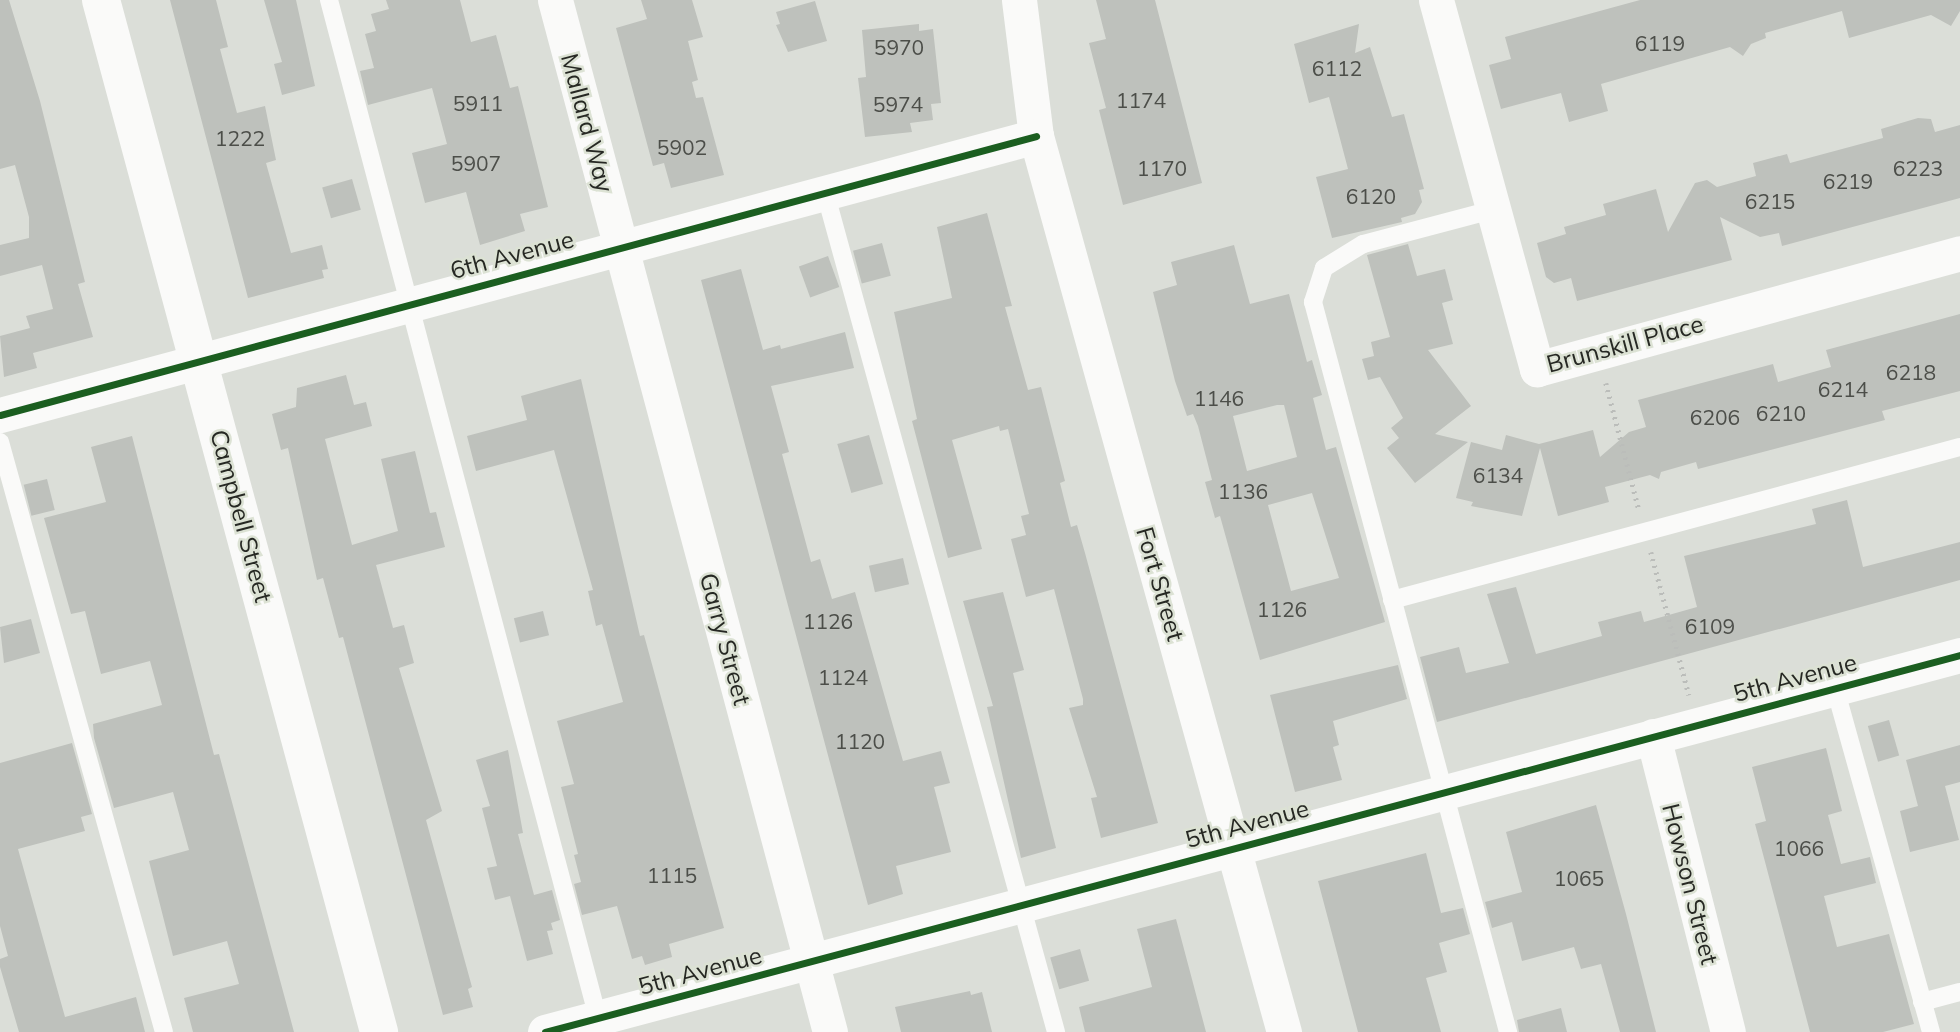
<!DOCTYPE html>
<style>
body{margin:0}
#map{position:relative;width:1960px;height:1032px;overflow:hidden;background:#dbded8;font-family:Mulish,sans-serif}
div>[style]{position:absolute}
.building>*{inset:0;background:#bec1bc;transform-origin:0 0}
.path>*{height:4.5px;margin-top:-2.25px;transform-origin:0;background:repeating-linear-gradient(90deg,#bbbdba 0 2px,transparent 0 7px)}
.lane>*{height:18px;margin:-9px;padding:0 9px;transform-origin:9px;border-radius:9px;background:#fafaf9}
.street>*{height:35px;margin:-17.5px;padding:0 17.5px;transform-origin:17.5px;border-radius:17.5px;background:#fafaf9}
.secondary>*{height:38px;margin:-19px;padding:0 19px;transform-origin:19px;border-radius:19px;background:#fafaf9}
.cycleway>*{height:7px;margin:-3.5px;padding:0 3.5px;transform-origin:3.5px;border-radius:3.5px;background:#1b5e20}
span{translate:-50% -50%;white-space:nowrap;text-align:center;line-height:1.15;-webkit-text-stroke:5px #dce2d4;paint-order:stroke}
.number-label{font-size:21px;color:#4c4e49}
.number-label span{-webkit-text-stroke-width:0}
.street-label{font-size:24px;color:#262823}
</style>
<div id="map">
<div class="building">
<i style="clip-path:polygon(0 0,9px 0,40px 101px,85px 282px,78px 284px,93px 337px,33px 353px,37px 368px,4px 377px,0 336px,30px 328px,26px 316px,53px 309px,42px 265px,0 276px,0 245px,29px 238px,29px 217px,15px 165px,0 169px)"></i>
<i style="clip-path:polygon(170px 0,216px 0,228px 47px,220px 49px,237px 113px,265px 106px,276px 160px,266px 163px,291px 253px,322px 245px,328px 269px,322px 270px,324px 278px,248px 298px)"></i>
<i style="clip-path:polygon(264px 0,296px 0,315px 86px,282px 95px,274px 64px,282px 62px)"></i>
<i style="clip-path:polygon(386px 0,460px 0,471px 42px,496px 35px,510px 88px,518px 86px,548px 207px,520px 214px,525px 231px,480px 245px,466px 192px,425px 203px,412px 153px,447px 144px,432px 88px,368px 105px,360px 71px,374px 68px,365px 34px,376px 31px,371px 14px,389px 9px)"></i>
<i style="clip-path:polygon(641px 0,692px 0,703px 37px,688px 41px,698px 80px,692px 82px,696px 98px,703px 97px,724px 175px,671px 188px,664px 163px,653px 166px,616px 28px,647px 19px)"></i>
<i style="clip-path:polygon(1096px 0,1155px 0,1202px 183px,1123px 205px,1099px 110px,1106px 108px,1089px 43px,1106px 39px)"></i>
<i style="clip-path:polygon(1640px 0,1960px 0,1960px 11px,1951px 26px,1931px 15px,1849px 38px,1842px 11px,1765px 33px,1766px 38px,1751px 44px,1743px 56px,1730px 47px,1601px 84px,1608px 111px,1569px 122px,1561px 93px,1501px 109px,1489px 65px,1511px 59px,1505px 37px)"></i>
<i style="clip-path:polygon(815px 1px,827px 41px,788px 52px,776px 25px,780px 24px,776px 12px)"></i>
<i style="clip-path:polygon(919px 24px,919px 31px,933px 29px,941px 103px,931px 104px,933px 120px,910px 123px,912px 132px,865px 137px,858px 78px,866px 77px,862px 30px)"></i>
<i style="clip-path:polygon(1359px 24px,1355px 53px,1370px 47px,1392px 117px,1404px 114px,1424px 189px,1419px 190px,1422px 202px,1415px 214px,1401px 218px,1402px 222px,1332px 238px,1316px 177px,1348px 169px,1329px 97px,1309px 103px,1294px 44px)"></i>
<i style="clip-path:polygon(1918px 118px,1931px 119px,1935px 132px,1960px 125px,1960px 198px,1782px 246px,1779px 233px,1760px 237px,1720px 217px,1732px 260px,1577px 301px,1571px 278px,1554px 283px,1546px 277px,1537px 243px,1566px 234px,1564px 227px,1606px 215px,1603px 204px,1656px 189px,1668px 232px,1695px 183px,1707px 180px,1717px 187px,1756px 176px,1753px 163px,1787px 154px,1790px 163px,1883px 138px,1881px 129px)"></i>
<i style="left:352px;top:179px;width:32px;height:31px;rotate:74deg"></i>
<i style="clip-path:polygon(987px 213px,1012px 306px,1005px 307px,1028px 390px,1041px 387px,1065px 481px,1060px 483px,1071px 527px,1077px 525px,1085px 553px,1158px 823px,1101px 838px,1091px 798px,1097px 797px,1069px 708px,1083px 705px,1083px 699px,1054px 589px,1026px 597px,1011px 539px,1026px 535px,1021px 516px,1029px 514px,1008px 429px,1000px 431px,999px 426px,952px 440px,982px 549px,948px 558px,912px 421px,917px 419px,894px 312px,952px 298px,937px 227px)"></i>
<i style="left:882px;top:243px;width:34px;height:30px;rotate:75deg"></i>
<i style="clip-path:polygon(1408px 244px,1417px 276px,1445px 269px,1453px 300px,1442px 303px,1453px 344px,1428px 350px,1471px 406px,1435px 434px,1468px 442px,1415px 483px,1387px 448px,1399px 438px,1391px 428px,1403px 418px,1380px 377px,1368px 380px,1362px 359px,1374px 356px,1371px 342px,1390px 337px,1367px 255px)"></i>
<i style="clip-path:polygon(evenodd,1234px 245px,1250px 304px,1289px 294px,1307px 362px,1312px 360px,1322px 395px,1313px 398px,1326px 450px,1336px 447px,1385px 622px,1260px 660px,1220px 516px,1215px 518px,1205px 482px,1212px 480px,1198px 426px,1193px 414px,1187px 416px,1175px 381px,1153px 292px,1177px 285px,1171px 262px,1234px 245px,1277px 405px,1284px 405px,1297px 457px,1247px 471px,1233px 416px,1277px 405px,1234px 245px,1312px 493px,1339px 578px,1291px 591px,1268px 505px,1312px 493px)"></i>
<i style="left:828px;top:256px;width:33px;height:31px;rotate:70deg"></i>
<i style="clip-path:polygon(741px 269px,763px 350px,780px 345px,781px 349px,845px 332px,854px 368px,771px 386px,789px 452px,782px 454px,811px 562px,820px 559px,832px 599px,855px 592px,903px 761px,941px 751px,950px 783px,934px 787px,951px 852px,896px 866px,903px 894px,868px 905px,701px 280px)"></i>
<i style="clip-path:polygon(1960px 314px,1960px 391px,1882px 411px,1885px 420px,1698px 469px,1696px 462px,1661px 472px,1659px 479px,1650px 475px,1605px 487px,1609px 502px,1558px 516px,1540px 448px,1522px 516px,1471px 506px,1473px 502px,1456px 498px,1471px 442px,1502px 450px,1506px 435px,1539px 444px,1593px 430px,1600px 457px,1629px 432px,1646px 427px,1638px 400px,1773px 364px,1778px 382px,1831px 367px,1826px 350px)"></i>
<i style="clip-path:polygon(346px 375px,354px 405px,366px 402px,372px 426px,325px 439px,352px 545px,398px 531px,381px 459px,415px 451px,430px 513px,436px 512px,445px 547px,376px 565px,393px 628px,404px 625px,414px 663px,399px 668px,442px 811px,426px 820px,472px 987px,468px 989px,473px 1007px,443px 1015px,343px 637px,339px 638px,323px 578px,317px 580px,288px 448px,281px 450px,272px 414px,296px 407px,297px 388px)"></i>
<i style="clip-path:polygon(581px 379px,640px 636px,644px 635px,724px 928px,669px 944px,672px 957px,645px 965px,642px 956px,632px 959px,617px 906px,582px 915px,574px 884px,581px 882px,574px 855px,578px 854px,561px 787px,574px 784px,557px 721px,623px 702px,602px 624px,596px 626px,588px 591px,593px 590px,554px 450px,476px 471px,467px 436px,527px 420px,521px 396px)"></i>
<i style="left:869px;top:435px;width:51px;height:33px;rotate:74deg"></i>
<i style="clip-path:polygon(132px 436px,214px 755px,219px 754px,294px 1032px,193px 1032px,184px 998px,239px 984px,227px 941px,173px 956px,149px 861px,189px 850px,173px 792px,114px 808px,94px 738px,93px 724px,162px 705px,150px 661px,101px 674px,85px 611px,71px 614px,44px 518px,106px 502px,91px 447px)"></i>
<i style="left:47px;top:479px;width:32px;height:24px;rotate:76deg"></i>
<i style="clip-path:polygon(1847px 500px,1863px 567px,1960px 542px,1960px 580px,1437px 722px,1420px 657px,1459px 647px,1466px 673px,1509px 663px,1487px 594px,1516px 587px,1536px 654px,1602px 636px,1598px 622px,1641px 611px,1644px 622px,1697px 607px,1684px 556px,1816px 524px,1812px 509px)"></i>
<i style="left:903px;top:558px;width:27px;height:35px;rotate:77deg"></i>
<i style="clip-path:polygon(1003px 592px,1024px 670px,1013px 673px,1056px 848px,1021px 858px,987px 707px,993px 706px,963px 601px)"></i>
<i style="left:543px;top:611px;width:25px;height:30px;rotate:76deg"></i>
<i style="clip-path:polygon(31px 619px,40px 653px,4px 663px,0 627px)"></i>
<i style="clip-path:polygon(1398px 665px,1407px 699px,1333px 721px,1339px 745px,1333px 747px,1342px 780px,1295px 792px,1270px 695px)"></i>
<i style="left:1889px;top:720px;width:37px;height:22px;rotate:74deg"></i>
<i style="clip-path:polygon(72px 743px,92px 814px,81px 817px,85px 831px,18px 849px,65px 1017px,136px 997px,145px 1032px,19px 1032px,0 967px,0 959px,8px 956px,0 926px,0 763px)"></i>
<i style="clip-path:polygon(1960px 745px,1960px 782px,1945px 786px,1959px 840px,1910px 852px,1900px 811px,1918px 806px,1906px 760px)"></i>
<i style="clip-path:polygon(1826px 748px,1842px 811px,1828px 815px,1841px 864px,1870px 857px,1876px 883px,1824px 896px,1837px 947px,1889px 934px,1914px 1024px,1883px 1032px,1810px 1032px,1755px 824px,1766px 821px,1752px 767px)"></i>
<i style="clip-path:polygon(508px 750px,523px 833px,518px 834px,534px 895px,552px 890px,560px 920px,551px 923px,553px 930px,547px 931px,553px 954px,527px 961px,510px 896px,495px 900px,487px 868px,497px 866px,482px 808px,490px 806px,476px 760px)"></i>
<i style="clip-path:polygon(1596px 805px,1626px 914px,1656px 1032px,1620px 1032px,1601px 964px,1581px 969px,1574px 947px,1522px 961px,1512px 922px,1492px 928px,1485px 902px,1522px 892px,1506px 832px)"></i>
<i style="clip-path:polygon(1426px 853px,1441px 913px,1463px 908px,1470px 934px,1439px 943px,1447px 972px,1426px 978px,1441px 1032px,1358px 1032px,1318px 881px)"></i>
<i style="clip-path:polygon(1176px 919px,1206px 1032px,1085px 1032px,1079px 1007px,1152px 987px,1137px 929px)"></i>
<i style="left:1080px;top:949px;width:33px;height:31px;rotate:74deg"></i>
<i style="clip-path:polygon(970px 991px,971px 995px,982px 992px,992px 1032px,901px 1032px,895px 1007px)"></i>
<i style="clip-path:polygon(1561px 1008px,1567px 1032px,1519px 1032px,1517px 1020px)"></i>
</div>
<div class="path">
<i style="left:1606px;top:383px;width:131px;rotate:75.4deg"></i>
<i style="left:1651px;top:552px;width:148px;rotate:75.1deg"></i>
</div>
<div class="lane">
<i style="left:329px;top:0;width:1057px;rotate:75.2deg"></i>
<i style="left:825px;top:192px;width:871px;rotate:74.62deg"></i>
<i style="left:1492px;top:210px;width:133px;rotate:165.2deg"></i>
<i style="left:1363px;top:244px;width:46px;rotate:148.4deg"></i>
<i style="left:1324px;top:268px;width:36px;rotate:108deg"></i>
<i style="left:1313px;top:302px;width:756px;rotate:75.04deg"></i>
<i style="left:0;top:442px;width:612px;rotate:74.47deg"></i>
<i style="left:1392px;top:600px;width:588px;rotate:-15.08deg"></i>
<i style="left:1835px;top:688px;width:357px;rotate:74.4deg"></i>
<i style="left:1922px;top:1002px;width:39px;rotate:-15deg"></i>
</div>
<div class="street">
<i style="left:555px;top:0;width:1068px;rotate:75.08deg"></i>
<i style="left:1019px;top:0;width:137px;rotate:82.9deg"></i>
<i style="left:1036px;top:136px;width:930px;rotate:74.53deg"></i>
<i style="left:1436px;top:0;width:383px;rotate:74.7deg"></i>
<i style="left:1537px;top:369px;width:439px;rotate:-15.3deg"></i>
<i style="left:0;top:415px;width:1073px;rotate:-15.07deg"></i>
<i style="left:1653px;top:736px;width:305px;rotate:75.8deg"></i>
<i style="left:545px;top:1032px;width:1464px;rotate:-14.92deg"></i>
</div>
<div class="secondary">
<i style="left:101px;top:0;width:1069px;rotate:74.92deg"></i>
</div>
<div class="cycleway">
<i style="left:0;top:415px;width:1073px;rotate:-15.07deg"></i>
<i style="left:545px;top:1032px;width:1464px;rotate:-14.92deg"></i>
</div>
<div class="number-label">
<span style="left:1660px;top:43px">6119</span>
<span style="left:899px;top:47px">5970</span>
<span style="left:1337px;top:68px">6112</span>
<span style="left:1141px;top:100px">1174</span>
<span style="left:478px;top:103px">5911</span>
<span style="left:898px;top:104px">5974</span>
<span style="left:240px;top:138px">1222</span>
<span style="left:682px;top:147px">5902</span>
<span style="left:476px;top:163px">5907</span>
<span style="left:1162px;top:168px">1170</span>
<span style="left:1918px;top:168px">6223</span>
<span style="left:1848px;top:181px">6219</span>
<span style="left:1371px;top:196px">6120</span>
<span style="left:1770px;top:201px">6215</span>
<span style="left:1911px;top:372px">6218</span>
<span style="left:1843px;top:389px">6214</span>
<span style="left:1219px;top:398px">1146</span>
<span style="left:1781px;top:413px">6210</span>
<span style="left:1715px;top:417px">6206</span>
<span style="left:1498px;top:475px">6134</span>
<span style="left:1243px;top:491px">1136</span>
<span style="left:1282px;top:609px">1126</span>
<span style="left:828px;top:621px">1126</span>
<span style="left:1710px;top:626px">6109</span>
<span style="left:843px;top:677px">1124</span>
<span style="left:860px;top:741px">1120</span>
<span style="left:1799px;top:848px">1066</span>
<span style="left:672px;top:875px">1115</span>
<span style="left:1579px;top:878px">1065</span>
</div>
<div class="street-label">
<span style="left:587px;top:123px;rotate:75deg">Mallard Way</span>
<span style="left:512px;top:255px;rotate:-15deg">6th Avenue</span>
<span style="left:1625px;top:344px;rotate:-15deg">Brunskill Place</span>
<span style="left:241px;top:516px;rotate:75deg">Campbell Street</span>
<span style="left:1160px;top:584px;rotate:74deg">Fort Street</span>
<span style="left:725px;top:639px;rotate:75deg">Garry Street</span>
<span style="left:1795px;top:678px;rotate:-15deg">5th Avenue</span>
<span style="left:1247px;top:824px;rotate:-15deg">5th Avenue</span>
<span style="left:1690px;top:884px;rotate:76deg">Howson Street</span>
<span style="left:700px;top:971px;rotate:-15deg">5th Avenue</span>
</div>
</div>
